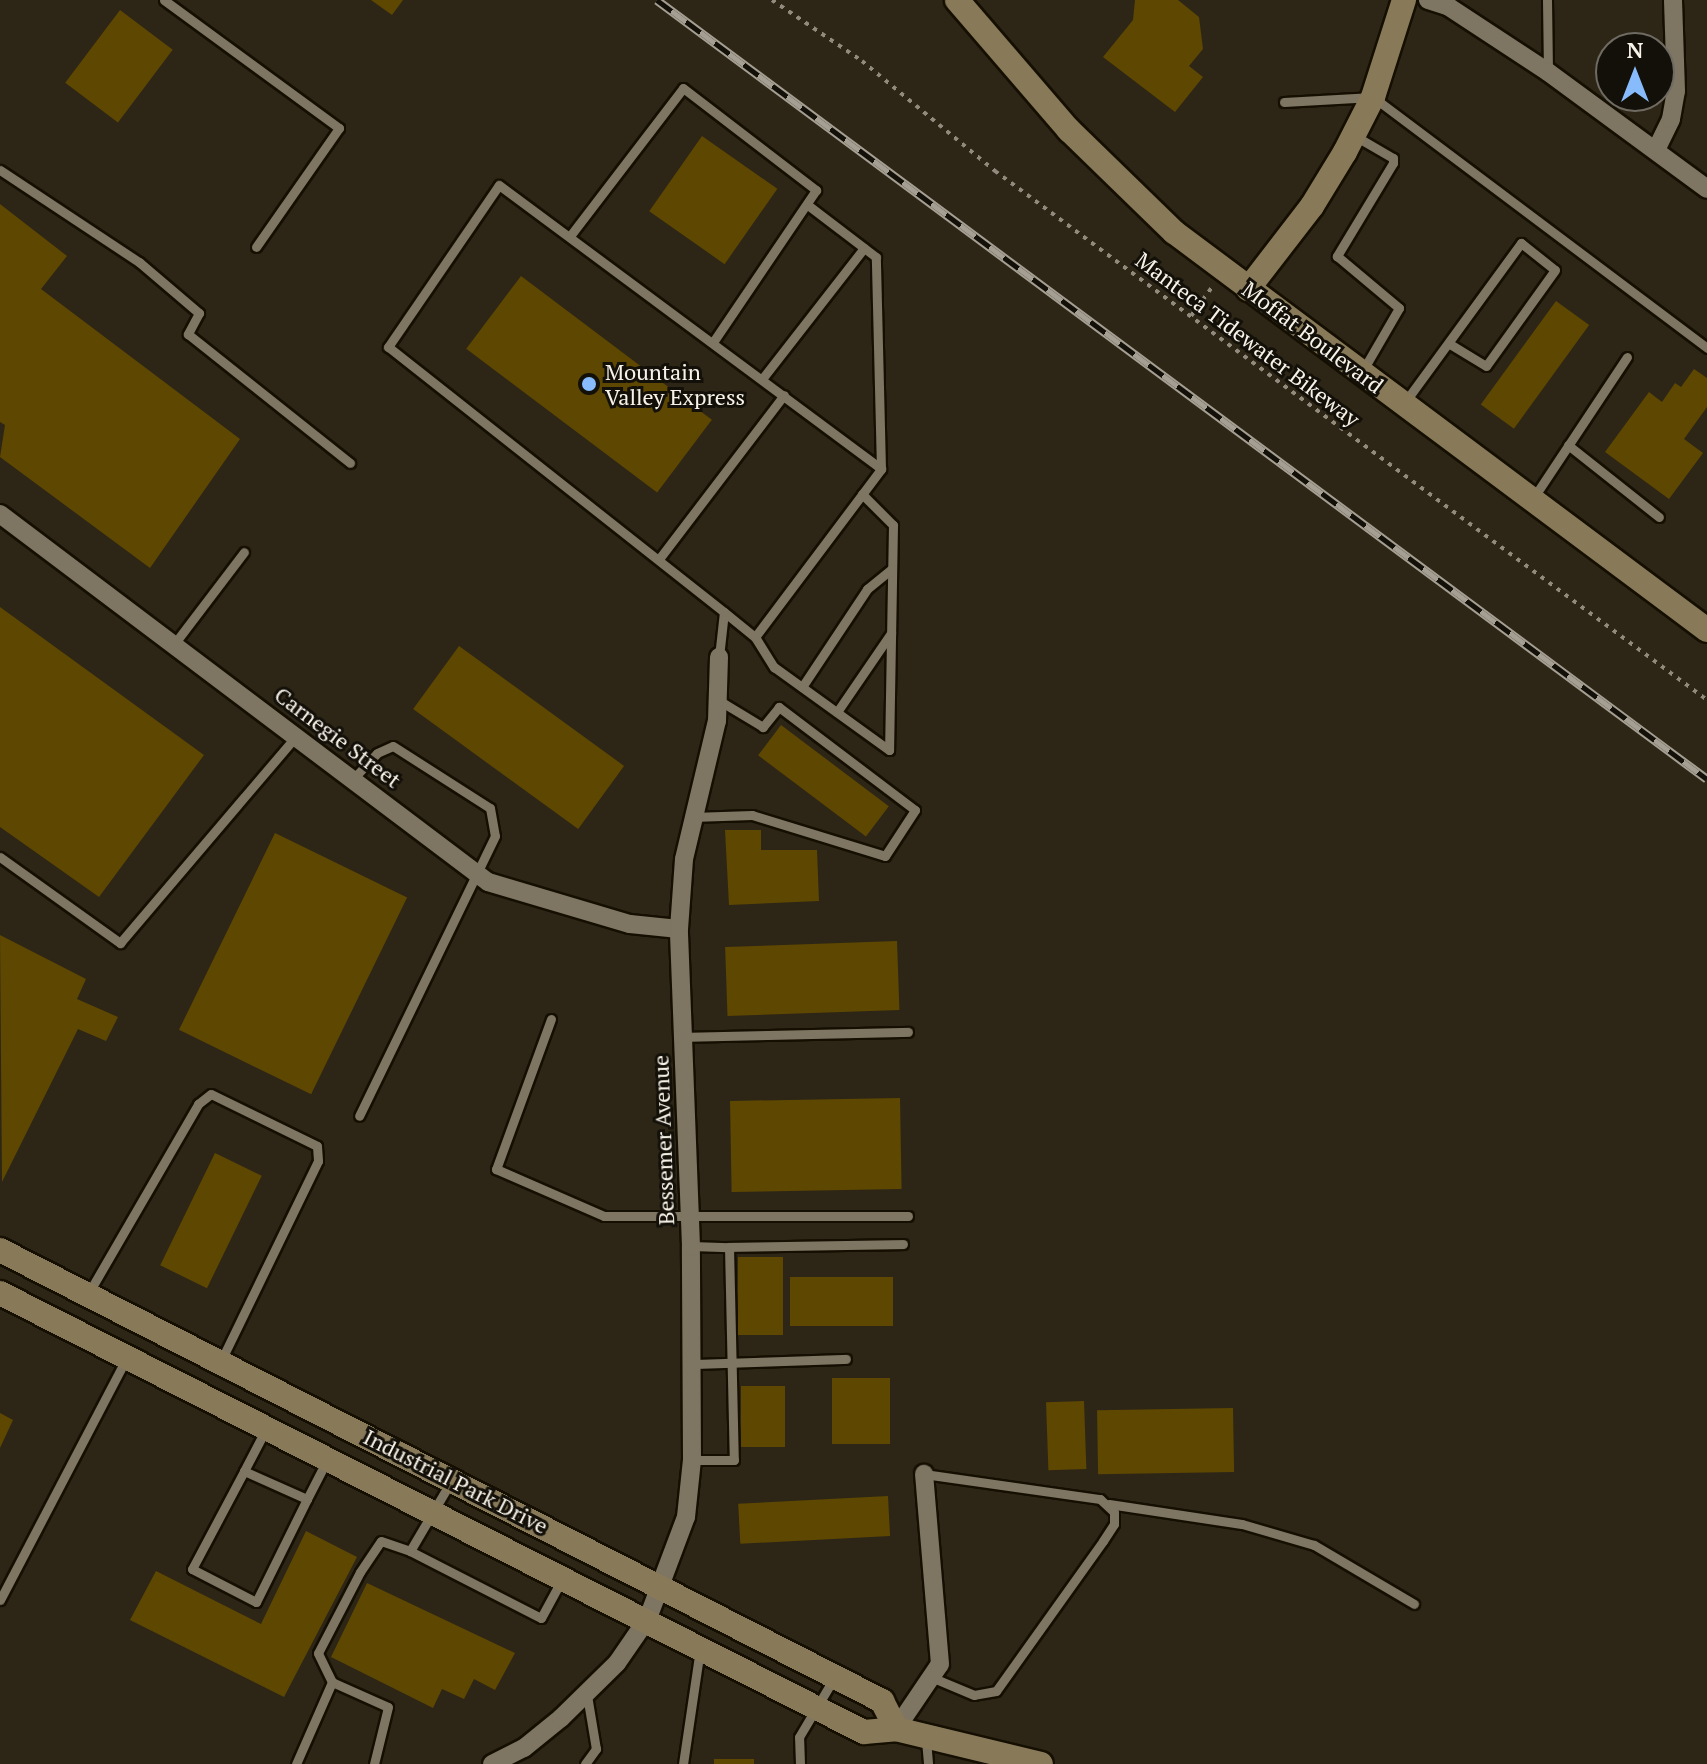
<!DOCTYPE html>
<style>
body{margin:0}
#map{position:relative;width:1707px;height:1764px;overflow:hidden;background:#2d2616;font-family:"PT Serif",serif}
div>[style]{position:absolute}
.building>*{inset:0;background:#5e4701;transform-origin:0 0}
.path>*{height:4px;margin-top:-2px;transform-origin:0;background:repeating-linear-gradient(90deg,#918b7d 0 4px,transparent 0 10px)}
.roads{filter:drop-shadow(2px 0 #150f02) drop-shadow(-2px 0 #150f02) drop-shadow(0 2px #150f02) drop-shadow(0 -2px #150f02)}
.lane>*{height:9px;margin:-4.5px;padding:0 4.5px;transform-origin:4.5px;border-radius:4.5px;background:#7e7563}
.street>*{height:18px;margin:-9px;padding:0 9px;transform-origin:9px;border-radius:9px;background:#7e7563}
.secondary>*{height:24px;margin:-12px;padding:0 12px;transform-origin:12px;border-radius:12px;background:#887a59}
.rail>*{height:9px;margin-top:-4.5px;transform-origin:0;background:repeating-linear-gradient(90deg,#131009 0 18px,#a59f93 0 36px);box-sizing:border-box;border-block:2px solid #a59f93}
.dots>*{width:22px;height:22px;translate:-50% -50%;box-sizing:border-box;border:4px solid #131009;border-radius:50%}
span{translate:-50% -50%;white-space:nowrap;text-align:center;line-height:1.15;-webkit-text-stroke:6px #131009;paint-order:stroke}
.street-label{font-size:22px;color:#f8f3e9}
.poi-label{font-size:22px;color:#f8f3e9}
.left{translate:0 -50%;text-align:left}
.north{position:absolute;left:1595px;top:32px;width:80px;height:80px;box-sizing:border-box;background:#131009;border:2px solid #6f6b63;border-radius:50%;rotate:0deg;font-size:22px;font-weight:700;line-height:32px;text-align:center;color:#f8f3e9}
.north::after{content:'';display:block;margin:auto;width:28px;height:36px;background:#87bbfb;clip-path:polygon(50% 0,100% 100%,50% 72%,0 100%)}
</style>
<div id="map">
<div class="building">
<i style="clip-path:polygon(371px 0,403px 0,392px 15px)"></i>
<i style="clip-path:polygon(1135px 0,1178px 0,1199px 17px,1203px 49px,1189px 66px,1203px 77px,1175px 112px,1103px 57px,1133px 20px)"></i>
<i style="left:120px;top:10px;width:66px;height:91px;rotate:37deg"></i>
<i style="left:702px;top:136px;width:92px;height:92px;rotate:35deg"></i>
<i style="clip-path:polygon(0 204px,67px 256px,41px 289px,240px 439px,150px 568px,0 457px,5px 425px,0 422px)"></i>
<i style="left:521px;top:276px;width:239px;height:91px;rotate:37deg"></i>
<i style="left:1556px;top:301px;width:41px;height:128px;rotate:36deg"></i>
<i style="clip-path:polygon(1694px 369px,1707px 378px,1707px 407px,1684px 439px,1703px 453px,1669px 499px,1605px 452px,1649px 392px,1662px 402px,1675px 383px,1681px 387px)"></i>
<i style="clip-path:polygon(0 607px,204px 755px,99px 897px,0 827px)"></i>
<i style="left:459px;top:646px;width:204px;height:78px;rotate:36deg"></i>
<i style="left:781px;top:725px;width:135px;height:38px;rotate:37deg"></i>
<i style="clip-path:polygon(725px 830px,761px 830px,761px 850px,817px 850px,819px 901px,729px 905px)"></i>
<i style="left:275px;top:833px;width:147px;height:219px;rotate:26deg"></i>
<i style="clip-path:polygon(0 935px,86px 979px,77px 999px,118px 1017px,106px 1041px,78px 1029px,2px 1182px)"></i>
<i style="left:897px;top:941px;width:69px;height:172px;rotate:88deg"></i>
<i style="left:900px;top:1098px;width:91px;height:170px;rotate:89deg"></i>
<i style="left:215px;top:1153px;width:52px;height:125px;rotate:26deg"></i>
<i style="left:738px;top:1257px;width:45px;height:78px"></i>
<i style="left:893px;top:1277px;width:49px;height:103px;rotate:90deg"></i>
<i style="left:832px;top:1378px;width:58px;height:66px"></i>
<i style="left:741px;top:1386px;width:44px;height:61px"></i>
<i style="left:1084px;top:1401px;width:68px;height:38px;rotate:88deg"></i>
<i style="left:1233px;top:1408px;width:64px;height:136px;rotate:89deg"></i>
<i style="clip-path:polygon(0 1413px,13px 1420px,0 1448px)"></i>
<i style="left:888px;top:1496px;width:40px;height:150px;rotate:87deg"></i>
<i style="clip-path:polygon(306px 1531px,357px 1557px,284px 1697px,130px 1620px,156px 1571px,261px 1624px)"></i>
<i style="clip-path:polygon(367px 1583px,515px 1653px,495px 1690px,474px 1679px,464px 1699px,442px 1689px,433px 1708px,331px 1657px)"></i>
<i style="left:714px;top:1759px;width:40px;height:5px"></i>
</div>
<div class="path">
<i style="left:772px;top:0;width:109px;rotate:34.1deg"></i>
<i style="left:862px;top:61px;width:173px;rotate:39.6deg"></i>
<i style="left:995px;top:171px;width:887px;rotate:36.61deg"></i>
<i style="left:1191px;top:316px;width:37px;rotate:-54deg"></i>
</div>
<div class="roads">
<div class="lane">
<i style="left:164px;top:0;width:217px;rotate:36.2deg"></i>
<i style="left:339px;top:128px;width:145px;rotate:124.9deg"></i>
<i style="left:1547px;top:0;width:72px;rotate:89.2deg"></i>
<i style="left:1284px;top:102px;width:89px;rotate:-3.2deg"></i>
<i style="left:1373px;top:97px;width:418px;rotate:36.9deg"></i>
<i style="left:1355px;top:136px;width:44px;rotate:30.1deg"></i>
<i style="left:1393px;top:158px;width:5px;rotate:90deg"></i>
<i style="left:1393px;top:163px;width:109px;rotate:121.1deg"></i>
<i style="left:1337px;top:256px;width:81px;rotate:40deg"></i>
<i style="left:1399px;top:308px;width:72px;rotate:120.1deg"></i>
<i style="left:0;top:170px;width:167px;rotate:33.5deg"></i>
<i style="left:139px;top:262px;width:79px;rotate:40.4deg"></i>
<i style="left:199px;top:313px;width:24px;rotate:118deg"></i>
<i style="left:188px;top:334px;width:207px;rotate:38.5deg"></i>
<i style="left:570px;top:236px;width:186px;rotate:-52.6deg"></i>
<i style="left:683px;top:88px;width:168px;rotate:37.5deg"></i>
<i style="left:816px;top:190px;width:184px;rotate:124.1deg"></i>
<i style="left:762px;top:379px;width:166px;rotate:-52.1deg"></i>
<i style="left:1405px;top:402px;width:197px;rotate:-53.9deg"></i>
<i style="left:1521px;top:243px;width:43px;rotate:38.5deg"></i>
<i style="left:1555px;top:270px;width:118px;rotate:125.7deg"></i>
<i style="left:1486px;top:366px;width:44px;rotate:-148.8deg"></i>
<i style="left:1568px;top:445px;width:116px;rotate:38.4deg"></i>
<i style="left:862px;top:494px;width:44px;rotate:45deg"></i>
<i style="left:893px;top:525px;width:225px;rotate:91deg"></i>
<i style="left:1534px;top:497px;width:168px;rotate:-56.4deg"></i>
<i style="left:659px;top:559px;width:206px;rotate:-52.7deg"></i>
<i style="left:724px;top:612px;width:40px;rotate:39deg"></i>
<i style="left:755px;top:637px;width:210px;rotate:-53.1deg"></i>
<i style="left:881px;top:469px;width:212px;rotate:-91.4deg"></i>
<i style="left:876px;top:257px;width:84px;rotate:-142.7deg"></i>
<i style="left:755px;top:637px;width:36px;rotate:58deg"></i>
<i style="left:774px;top:667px;width:142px;rotate:35.8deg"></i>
<i style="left:175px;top:643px;width:114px;rotate:-52.8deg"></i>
<i style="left:719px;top:657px;width:45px;rotate:-83.7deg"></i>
<i style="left:724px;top:612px;width:428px;rotate:-141.7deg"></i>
<i style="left:388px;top:347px;width:196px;rotate:-55.6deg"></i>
<i style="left:499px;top:185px;width:476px;rotate:36.6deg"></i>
<i style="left:802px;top:687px;width:118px;rotate:-56.4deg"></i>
<i style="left:867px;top:589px;width:32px;rotate:-39deg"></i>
<i style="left:837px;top:712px;width:96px;rotate:-55.6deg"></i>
<i style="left:353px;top:779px;width:35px;rotate:-47deg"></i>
<i style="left:377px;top:753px;width:17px;rotate:-24deg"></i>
<i style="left:393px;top:746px;width:115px;rotate:32.6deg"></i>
<i style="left:490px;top:808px;width:28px;rotate:80deg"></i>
<i style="left:495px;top:836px;width:311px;rotate:115.9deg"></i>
<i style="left:692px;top:817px;width:60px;rotate:-1.9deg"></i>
<i style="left:752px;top:815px;width:139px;rotate:17.1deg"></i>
<i style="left:885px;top:856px;width:55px;rotate:-56.9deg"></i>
<i style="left:915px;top:810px;width:171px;rotate:-142.9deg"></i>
<i style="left:779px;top:707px;width:26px;rotate:129deg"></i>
<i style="left:763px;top:727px;width:52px;rotate:-149deg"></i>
<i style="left:0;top:857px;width:148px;rotate:35.6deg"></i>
<i style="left:120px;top:943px;width:272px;rotate:-49.6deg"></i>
<i style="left:551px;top:1019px;width:160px;rotate:110.1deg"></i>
<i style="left:496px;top:1169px;width:118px;rotate:23.5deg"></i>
<i style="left:604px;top:1216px;width:304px"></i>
<i style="left:683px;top:1037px;width:225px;rotate:-1.3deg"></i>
<i style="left:691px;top:1246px;width:38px;rotate:2deg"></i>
<i style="left:729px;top:1247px;width:213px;rotate:88.7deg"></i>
<i style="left:734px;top:1460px;width:42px;rotate:180deg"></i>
<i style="left:729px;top:1247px;width:174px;rotate:-1deg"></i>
<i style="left:88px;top:1294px;width:220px;rotate:-59.9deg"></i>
<i style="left:198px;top:1104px;width:16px;rotate:-38deg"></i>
<i style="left:211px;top:1094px;width:118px;rotate:26.1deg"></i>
<i style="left:317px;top:1146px;width:15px;rotate:86deg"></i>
<i style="left:318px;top:1161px;width:225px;rotate:115.9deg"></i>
<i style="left:692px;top:1364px;width:154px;rotate:-1.9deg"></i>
<i style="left:244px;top:1471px;width:69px;rotate:24deg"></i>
<i style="left:307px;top:1499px;width:115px;rotate:116.3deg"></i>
<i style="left:256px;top:1602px;width:72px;rotate:-152.7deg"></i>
<i style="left:192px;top:1569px;width:111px;rotate:-62deg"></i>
<i style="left:244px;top:1471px;width:47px;rotate:-62.4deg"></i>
<i style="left:924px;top:1474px;width:178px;rotate:8.1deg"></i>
<i style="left:1100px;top:1499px;width:19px;rotate:43deg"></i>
<i style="left:1114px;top:1512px;width:12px;rotate:90deg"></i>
<i style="left:1114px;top:1524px;width:20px;rotate:123deg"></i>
<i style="left:1103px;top:1541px;width:184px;rotate:125.5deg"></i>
<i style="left:996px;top:1691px;width:22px;rotate:170deg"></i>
<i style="left:974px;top:1695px;width:47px;rotate:-157.3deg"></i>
<i style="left:307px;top:1499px;width:44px;rotate:-62.9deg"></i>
<i style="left:1109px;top:1504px;width:134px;rotate:8.6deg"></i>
<i style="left:1242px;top:1524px;width:75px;rotate:16.3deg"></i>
<i style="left:1314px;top:1545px;width:116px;rotate:30.5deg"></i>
<i style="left:410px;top:1551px;width:147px;rotate:27.1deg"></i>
<i style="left:541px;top:1618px;width:42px;rotate:-61.6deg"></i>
<i style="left:0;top:1600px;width:272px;rotate:-62.4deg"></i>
<i style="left:332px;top:1682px;width:61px;rotate:24.1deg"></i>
<i style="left:388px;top:1707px;width:59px;rotate:103.8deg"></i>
<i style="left:926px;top:1740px;width:24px;rotate:85deg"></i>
<i style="left:296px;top:1764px;width:90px;rotate:-66.3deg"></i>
<i style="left:332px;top:1682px;width:32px;rotate:-116deg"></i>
<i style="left:318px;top:1653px;width:91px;rotate:-62.6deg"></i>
<i style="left:360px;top:1572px;width:37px;rotate:-56deg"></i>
<i style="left:381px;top:1541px;width:31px;rotate:19deg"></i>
<i style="left:410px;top:1551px;width:79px;rotate:-59.5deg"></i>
<i style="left:585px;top:1764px;width:19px;rotate:-54deg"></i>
<i style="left:596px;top:1749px;width:55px;rotate:-99.5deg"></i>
<i style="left:683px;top:1764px;width:116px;rotate:-81.6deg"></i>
<i style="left:800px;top:1764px;width:27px;rotate:-92deg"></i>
<i style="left:799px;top:1737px;width:69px;rotate:-59.3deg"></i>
</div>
<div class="street">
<i style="left:1428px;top:0;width:22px;rotate:18deg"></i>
<i style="left:1449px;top:7px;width:118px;rotate:33.3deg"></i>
<i style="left:1548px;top:72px;width:197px;rotate:36.3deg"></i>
<i style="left:1656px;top:150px;width:34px;rotate:-64deg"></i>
<i style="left:1671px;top:119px;width:28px;rotate:-80deg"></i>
<i style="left:1676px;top:91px;width:91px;rotate:-91.9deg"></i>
<i style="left:0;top:514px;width:611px;rotate:37.02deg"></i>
<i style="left:488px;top:882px;width:148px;rotate:16.5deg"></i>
<i style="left:630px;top:924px;width:49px;rotate:5.8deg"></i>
<i style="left:896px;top:1729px;width:78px;rotate:-55.9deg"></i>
<i style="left:940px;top:1664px;width:191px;rotate:-94.8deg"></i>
<i style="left:492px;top:1764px;width:36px;rotate:-27deg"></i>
<i style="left:524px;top:1748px;width:48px;rotate:-39deg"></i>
<i style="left:561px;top:1718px;width:78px;rotate:-44.5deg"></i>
<i style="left:617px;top:1663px;width:55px;rotate:-55.4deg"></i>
<i style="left:648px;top:1618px;width:108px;rotate:-69.4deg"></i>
<i style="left:686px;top:1517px;width:57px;rotate:-84deg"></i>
<i style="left:692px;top:1460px;width:214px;rotate:-90.3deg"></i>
<i style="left:691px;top:1246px;width:317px;rotate:-92.2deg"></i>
<i style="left:679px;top:929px;width:70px;rotate:-85.9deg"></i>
<i style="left:684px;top:859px;width:142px;rotate:-76.6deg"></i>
<i style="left:717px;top:721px;width:64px;rotate:-88.2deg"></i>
</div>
<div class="secondary">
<i style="left:957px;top:0;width:172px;rotate:49.3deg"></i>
<i style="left:1069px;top:130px;width:146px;rotate:44.2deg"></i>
<i style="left:1174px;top:232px;width:665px;rotate:36.75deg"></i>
<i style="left:1248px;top:289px;width:105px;rotate:-52.4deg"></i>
<i style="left:1312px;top:206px;width:63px;rotate:-58.6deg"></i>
<i style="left:1345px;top:152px;width:62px;rotate:-63deg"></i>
<i style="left:1373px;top:97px;width:102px;rotate:-72.3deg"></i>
<i style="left:0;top:1250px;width:991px;rotate:27.08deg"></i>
<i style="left:882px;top:1701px;width:31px;rotate:63deg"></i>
<i style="left:0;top:1293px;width:969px;rotate:26.94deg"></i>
<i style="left:864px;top:1732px;width:32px;rotate:-5deg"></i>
<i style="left:896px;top:1729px;width:149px;rotate:13.6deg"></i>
</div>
</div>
<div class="rail">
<i style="left:657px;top:0;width:1307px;rotate:36.57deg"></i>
</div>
<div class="dots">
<i style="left:589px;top:384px;background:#87bbfb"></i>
</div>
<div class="street-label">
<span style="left:1313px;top:337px;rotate:37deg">Moffat Boulevard</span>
<span style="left:1248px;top:339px;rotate:37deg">Manteca Tidewater Bikeway</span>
<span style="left:338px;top:737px;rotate:37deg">Carnegie Street</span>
<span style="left:663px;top:1140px;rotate:-92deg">Bessemer Avenue</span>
<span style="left:456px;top:1481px;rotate:27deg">Industrial Park Drive</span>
</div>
<div class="poi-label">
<span class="left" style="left:605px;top:384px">Mountain<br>Valley Express</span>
</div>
<div class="north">N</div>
</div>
